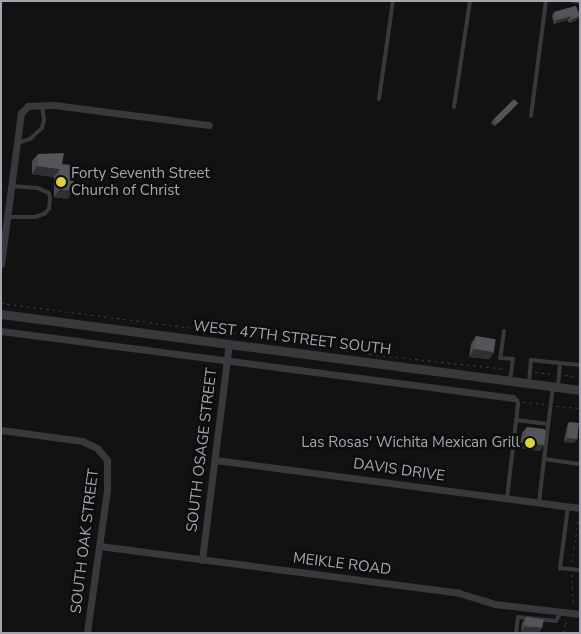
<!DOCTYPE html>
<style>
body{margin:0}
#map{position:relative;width:581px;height:634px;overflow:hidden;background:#121213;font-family:"Nunito Sans",sans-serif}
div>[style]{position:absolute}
.path>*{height:1px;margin-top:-0.5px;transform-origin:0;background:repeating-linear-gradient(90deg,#3c3c41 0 2.5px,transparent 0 6.5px)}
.service>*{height:4px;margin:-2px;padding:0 2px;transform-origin:2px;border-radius:2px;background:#39393d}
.minor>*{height:7px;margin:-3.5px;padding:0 3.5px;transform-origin:3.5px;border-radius:3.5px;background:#39393d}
.tertiary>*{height:9px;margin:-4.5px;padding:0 4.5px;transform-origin:4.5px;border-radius:4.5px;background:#39393d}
.wall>*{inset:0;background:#4b4b4f}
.shaded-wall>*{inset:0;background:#303033}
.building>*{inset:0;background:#54555a;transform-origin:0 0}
.dots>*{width:14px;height:14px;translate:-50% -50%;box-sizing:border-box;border:2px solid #0d0d0e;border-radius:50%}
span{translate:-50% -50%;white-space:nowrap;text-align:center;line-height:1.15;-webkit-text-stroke:5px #0d0d0e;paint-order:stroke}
.poi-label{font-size:15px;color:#a5a6b2}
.left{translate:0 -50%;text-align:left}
.right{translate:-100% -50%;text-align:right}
.street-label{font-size:15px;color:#a5a6b2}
.frame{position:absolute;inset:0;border:2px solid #a5a6b2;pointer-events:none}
</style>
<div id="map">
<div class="path">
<i style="left:1px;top:303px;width:351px;rotate:7.4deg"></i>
<i style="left:349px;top:348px;width:22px;rotate:16deg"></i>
<i style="left:370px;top:354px;width:137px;rotate:6.3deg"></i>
<i style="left:535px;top:372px;width:18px;rotate:6deg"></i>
<i style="left:565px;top:375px;width:15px;rotate:11deg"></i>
<i style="left:523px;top:402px;width:21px;rotate:5deg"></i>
<i style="left:556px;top:406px;width:24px;rotate:5deg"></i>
<i style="left:572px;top:562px;width:48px;rotate:-81.5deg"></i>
<i style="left:572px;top:574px;width:31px;rotate:88deg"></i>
<i style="left:564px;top:633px;width:9px;rotate:-84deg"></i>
<i style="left:565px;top:624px;width:6px;rotate:-45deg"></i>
</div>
<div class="service">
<i style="left:573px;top:1px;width:7px;rotate:8deg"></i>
<i style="left:379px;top:99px;width:99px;rotate:-81.9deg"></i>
<i style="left:454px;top:107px;width:107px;rotate:-81.4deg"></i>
<i style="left:531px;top:116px;width:116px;rotate:-82.6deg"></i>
<i style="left:17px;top:143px;width:14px;rotate:-17deg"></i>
<i style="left:30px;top:139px;width:16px;rotate:-43deg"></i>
<i style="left:42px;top:128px;width:8px;rotate:-76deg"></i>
<i style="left:44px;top:120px;width:14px;rotate:-98deg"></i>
<i style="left:7px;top:217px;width:28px"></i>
<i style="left:35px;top:217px;width:9px;rotate:-18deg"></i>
<i style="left:44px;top:214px;width:7px;rotate:-45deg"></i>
<i style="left:49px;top:209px;width:11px;rotate:-85deg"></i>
<i style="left:50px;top:198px;width:5px;rotate:-101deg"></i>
<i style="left:49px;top:193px;width:12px;rotate:-156deg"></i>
<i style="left:38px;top:188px;width:27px;rotate:-176deg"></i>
<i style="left:504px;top:331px;width:27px;rotate:98deg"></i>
<i style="left:500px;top:358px;width:13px;rotate:4deg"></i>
<i style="left:513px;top:359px;width:22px;rotate:98deg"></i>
<i style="left:560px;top:363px;width:20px;rotate:6deg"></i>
<i style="left:529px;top:382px;width:22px;rotate:-85deg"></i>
<i style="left:531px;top:360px;width:29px;rotate:6deg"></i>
<i style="left:560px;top:363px;width:24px;rotate:95deg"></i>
<i style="left:553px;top:386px;width:74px;rotate:97deg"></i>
<i style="left:544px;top:459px;width:36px;rotate:8deg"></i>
<i style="left:516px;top:420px;width:32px;rotate:7deg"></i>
<i style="left:507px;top:498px;width:95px;rotate:-83.3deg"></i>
<i style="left:518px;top:404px;width:4px;rotate:-104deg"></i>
<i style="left:517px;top:400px;width:4px;rotate:-153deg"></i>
<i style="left:539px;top:503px;width:44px;rotate:-83.5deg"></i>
<i style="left:568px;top:507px;width:62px;rotate:97.5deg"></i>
<i style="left:560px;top:568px;width:20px;rotate:6deg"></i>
<i style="left:516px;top:633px;width:16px;rotate:-83deg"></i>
<i style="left:518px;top:617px;width:38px;rotate:6deg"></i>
<i style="left:556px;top:621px;width:10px;rotate:-61deg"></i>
</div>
<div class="minor">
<i style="left:1px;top:264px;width:152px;rotate:-82.5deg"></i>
<i style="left:21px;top:113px;width:10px;rotate:-45deg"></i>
<i style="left:28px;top:106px;width:26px;rotate:-2deg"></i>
<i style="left:54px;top:105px;width:156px;rotate:7.4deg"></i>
<i style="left:1px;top:331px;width:516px;rotate:7.46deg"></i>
<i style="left:1px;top:430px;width:82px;rotate:7.7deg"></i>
<i style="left:82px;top:441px;width:17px;rotate:25deg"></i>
<i style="left:97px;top:448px;width:16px;rotate:50deg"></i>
<i style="left:107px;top:460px;width:30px;rotate:90deg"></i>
<i style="left:107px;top:490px;width:144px;rotate:98deg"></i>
<i style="left:215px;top:460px;width:368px;rotate:7.5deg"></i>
<i style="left:99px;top:546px;width:363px;rotate:7.4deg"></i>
<i style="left:459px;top:593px;width:38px;rotate:17deg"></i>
<i style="left:495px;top:604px;width:86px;rotate:6.7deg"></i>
<i style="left:202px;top:560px;width:218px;rotate:-82.9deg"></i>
</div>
<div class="tertiary">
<i style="left:1px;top:314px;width:584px;rotate:7.48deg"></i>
</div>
<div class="wall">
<i style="clip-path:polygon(576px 6px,577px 20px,569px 23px,568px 20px,554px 24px,552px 16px,554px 12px)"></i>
<i style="clip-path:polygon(515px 106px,495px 126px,491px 123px,494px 119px)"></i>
<i style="clip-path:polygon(38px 154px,62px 164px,68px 199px,54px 197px,54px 177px,32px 174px,32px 161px)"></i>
<i style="clip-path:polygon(476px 336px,494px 352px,489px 359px,469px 357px,471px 344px)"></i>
<i style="clip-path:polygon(569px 422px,577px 439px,574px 443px,564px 442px,567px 426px)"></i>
<i style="clip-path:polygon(527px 427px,544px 445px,540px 451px,519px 448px,522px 433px)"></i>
<i style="clip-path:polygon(526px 617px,544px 620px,521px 632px,522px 623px)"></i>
</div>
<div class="shaded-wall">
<i style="clip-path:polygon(571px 16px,568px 20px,554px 24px,557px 20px)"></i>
<i style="clip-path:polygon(580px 16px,577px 20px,569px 23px,572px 19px)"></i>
<i style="clip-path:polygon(37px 166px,60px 169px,54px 177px,32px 174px)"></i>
<i style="clip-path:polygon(60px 189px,73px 191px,68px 199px,54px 197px)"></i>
<i style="clip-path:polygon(474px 349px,494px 352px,489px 359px,469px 357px)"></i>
<i style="clip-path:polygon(567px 438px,577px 439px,574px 443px,564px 442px)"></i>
<i style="clip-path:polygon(523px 442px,544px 445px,540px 451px,519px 448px)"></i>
<i style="clip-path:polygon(525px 626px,542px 628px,539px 633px,529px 633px,521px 632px)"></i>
</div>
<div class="building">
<i style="clip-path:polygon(576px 6px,580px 16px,572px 19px,571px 16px,557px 20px,554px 12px)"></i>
<i style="left:514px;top:99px;width:6px;height:28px;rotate:45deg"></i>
<i style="clip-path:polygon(64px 153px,62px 164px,72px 165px,70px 180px,74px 181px,73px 191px,60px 189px,60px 169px,37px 166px,38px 154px)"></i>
<i style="left:476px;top:336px;width:20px;height:13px;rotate:9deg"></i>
<i style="left:569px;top:422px;width:10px;height:16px;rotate:6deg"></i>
<i style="clip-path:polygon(527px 427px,544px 429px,546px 431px,544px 445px,523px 442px)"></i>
<i style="clip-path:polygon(526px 617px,544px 620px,542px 628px,525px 626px)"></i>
</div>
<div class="dots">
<i style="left:61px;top:182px;background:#dbd243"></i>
<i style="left:530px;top:443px;background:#dbd243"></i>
</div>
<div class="poi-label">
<span class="left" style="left:71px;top:182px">Forty Seventh Street<br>Church of Christ</span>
<span class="right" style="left:520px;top:443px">Las Rosas' Wichita Mexican Grill</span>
</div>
<div class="street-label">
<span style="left:292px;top:338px;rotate:7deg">WEST 47TH STREET SOUTH</span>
<span style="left:202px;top:450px;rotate:-83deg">SOUTH OSAGE STREET</span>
<span style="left:399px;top:470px;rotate:8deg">DAVIS DRIVE</span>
<span style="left:85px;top:541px;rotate:-83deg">SOUTH OAK STREET</span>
<span style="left:342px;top:564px;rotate:7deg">MEIKLE ROAD</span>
</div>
<div class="frame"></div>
</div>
